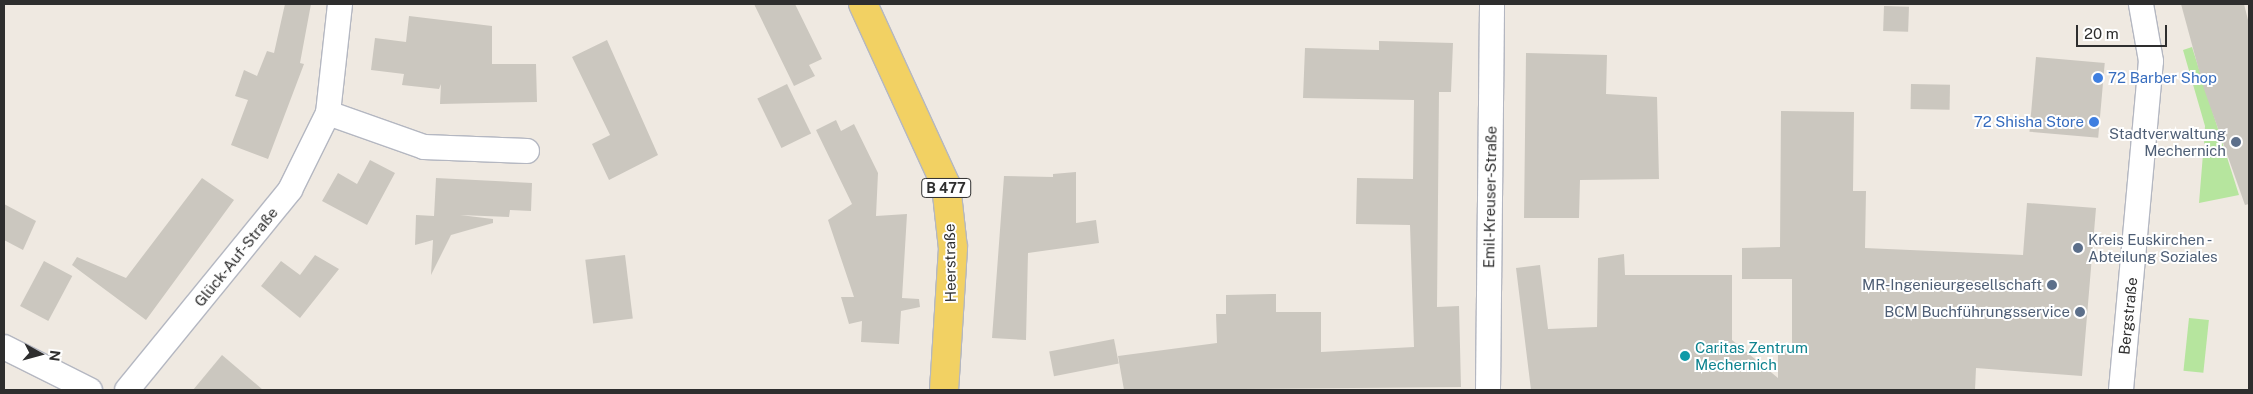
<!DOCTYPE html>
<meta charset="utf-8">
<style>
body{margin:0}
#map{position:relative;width:2253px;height:394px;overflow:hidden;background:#efe9e1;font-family:"Public Sans",sans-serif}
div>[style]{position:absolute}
.green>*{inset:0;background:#b6e59e;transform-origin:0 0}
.building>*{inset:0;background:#cbc7bf;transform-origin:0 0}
.roads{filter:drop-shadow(1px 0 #b4b7c1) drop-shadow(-1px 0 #b4b7c1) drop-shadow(0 1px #b4b7c1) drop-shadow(0 -1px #b4b7c1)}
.street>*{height:24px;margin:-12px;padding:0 12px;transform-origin:12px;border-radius:12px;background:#fff}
.primary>*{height:28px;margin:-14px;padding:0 14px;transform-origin:14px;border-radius:14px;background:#f2d163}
.dots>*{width:14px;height:14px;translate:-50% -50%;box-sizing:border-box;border:2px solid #fff;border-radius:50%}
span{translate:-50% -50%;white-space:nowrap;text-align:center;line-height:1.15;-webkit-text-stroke:4px #fff;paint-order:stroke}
.shield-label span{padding:1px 4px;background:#fff;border:1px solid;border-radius:4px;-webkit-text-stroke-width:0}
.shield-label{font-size:14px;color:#2e2e2e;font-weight:700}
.shop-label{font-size:15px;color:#366cbe}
.left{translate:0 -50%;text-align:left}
.right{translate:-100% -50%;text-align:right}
.service-label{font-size:15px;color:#4e5e75}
.street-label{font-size:15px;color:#2e2e2e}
.culture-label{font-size:15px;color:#0d838f}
.frame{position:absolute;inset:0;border:5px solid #2e2e2e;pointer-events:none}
.north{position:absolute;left:15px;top:329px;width:50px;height:50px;-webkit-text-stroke:4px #fff;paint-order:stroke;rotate:97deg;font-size:14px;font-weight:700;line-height:20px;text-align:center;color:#2e2e2e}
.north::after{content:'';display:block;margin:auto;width:18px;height:22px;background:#2e2e2e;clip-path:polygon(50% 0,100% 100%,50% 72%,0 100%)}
.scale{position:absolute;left:2076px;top:25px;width:91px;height:22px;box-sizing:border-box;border:2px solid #2e2e2e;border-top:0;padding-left:6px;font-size:15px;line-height:18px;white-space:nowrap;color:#2e2e2e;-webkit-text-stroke:4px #fff;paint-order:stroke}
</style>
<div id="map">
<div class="green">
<i style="clip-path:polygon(2192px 47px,2239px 195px,2199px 203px,2203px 154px,2210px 155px,2210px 145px,2204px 144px,2205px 126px,2183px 50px)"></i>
<i style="left:2189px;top:318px;width:20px;height:53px;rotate:6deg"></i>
</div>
<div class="building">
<i style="clip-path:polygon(285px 4px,311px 4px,300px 63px,304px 64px,268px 159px,231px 145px,248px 100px,235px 96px,244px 70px,257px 76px,267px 51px,274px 53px)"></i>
<i style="clip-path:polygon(754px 4px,795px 4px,822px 59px,809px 65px,815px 76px,794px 86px)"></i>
<i style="clip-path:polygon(2181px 4px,2244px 4px,2249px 24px,2249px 204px,2245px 205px,2204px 89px)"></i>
<i style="left:1884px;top:6px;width:25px;height:25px;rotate:2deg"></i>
<i style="clip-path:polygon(409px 16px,492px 26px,492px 64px,536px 64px,537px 102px,440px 104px,441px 84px,439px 89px,402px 85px,404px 74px,371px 70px,375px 38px,406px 42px)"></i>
<i style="clip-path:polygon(607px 40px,658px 155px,609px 180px,592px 144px,610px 135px,572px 57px)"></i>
<i style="clip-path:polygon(1379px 41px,1453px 43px,1451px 92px,1439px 92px,1437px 307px,1459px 306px,1461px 387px,1124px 390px,1118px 356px,1217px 343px,1216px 314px,1226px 314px,1226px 295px,1276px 294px,1276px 312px,1321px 312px,1321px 352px,1414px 347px,1410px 225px,1356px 224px,1357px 178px,1413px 179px,1414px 100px,1303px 98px,1305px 48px,1379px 50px)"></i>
<i style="clip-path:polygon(1526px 53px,1607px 55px,1606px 94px,1657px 97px,1659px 179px,1580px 180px,1579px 218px,1524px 218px)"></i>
<i style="left:2036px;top:57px;width:69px;height:75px;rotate:5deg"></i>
<i style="left:787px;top:84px;width:55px;height:33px;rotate:64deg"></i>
<i style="left:1911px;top:84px;width:39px;height:25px;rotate:1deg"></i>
<i style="clip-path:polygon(1781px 111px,1854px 112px,1853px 191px,1866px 191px,1865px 248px,2023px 255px,2027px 203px,2096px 208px,2082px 376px,1976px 368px,1975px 390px,1531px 390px,1516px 268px,1540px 265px,1548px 329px,1597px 327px,1598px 258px,1624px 254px,1625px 275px,1732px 275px,1732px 340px,1778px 378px,1778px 349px,1792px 349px,1792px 279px,1742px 279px,1742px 248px,1780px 247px)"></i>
<i style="clip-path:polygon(836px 120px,841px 131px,854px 124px,878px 173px,876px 216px,907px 214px,902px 298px,919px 299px,920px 307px,901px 311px,899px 344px,861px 342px,862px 321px,849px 324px,841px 297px,854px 297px,828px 220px,852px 204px,816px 130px)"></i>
<i style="clip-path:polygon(370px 160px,395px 173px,367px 225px,322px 201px,338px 173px,357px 184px)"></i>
<i style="clip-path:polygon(1076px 172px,1076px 223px,1096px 220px,1099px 243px,1028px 253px,1026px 340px,992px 338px,1004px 176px,1053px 177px,1053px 174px)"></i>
<i style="clip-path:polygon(202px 178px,234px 200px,146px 320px,72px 265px,77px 257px,126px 278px)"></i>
<i style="clip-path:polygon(436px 178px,532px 183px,531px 211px,510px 210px,509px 217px,460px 215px,493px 219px,493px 223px,451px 235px,431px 275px,433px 240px,415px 245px,416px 215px,434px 216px)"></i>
<i style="clip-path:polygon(4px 204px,36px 221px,23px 250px,4px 240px)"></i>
<i style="clip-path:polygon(315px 255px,339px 269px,300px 318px,261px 286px,281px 261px,300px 275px)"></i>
<i style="left:625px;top:255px;width:64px;height:40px;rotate:83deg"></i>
<i style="left:44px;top:261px;width:32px;height:51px;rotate:28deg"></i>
<i style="left:1114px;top:339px;width:25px;height:66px;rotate:79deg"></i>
<i style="clip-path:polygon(222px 355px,263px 390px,193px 390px)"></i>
</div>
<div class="roads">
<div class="street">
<i style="left:328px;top:113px;width:102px;rotate:19.5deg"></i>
<i style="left:424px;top:147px;width:103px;rotate:2.2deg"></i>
<i style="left:4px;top:347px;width:96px;rotate:26.6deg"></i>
<i style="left:127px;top:390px;width:258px;rotate:-50.8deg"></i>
<i style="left:290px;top:190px;width:86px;rotate:-63.7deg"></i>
<i style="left:328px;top:113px;width:110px;rotate:-83.7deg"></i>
<i style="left:1488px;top:390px;width:386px;rotate:-89.4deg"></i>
<i style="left:2121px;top:390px;width:330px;rotate:-84.8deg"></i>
<i style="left:2151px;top:61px;width:58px;rotate:-100deg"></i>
</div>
<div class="primary">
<i style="left:863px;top:4px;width:199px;rotate:65.4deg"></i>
<i style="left:946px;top:185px;width:63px;rotate:83.7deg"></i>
<i style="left:953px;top:248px;width:142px;rotate:93.6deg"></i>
</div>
</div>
<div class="dots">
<i style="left:2098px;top:78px;background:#3f7fe0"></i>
<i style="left:2094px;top:122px;background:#3f7fe0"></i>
<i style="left:2236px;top:142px;background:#5c6f8a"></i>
<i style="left:2078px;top:248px;background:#5c6f8a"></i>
<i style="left:2052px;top:285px;background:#5c6f8a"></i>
<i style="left:2080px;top:312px;background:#5c6f8a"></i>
<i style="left:1685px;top:356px;background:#0f9aa8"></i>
</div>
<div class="shield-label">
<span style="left:946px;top:188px">B 477</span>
</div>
<div class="shop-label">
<span class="left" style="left:2108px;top:78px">72 Barber Shop</span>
<span class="right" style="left:2084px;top:122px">72 Shisha Store</span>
</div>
<div class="service-label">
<span class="right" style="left:2226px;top:142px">Stadtverwaltung<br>Mechernich</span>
<span class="left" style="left:2088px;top:248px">Kreis Euskirchen -<br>Abteilung Soziales</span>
<span class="right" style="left:2042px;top:285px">MR-Ingenieurgesellschaft</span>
<span class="right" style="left:2070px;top:312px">BCM Buchführungsservice</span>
</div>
<div class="street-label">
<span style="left:1490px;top:197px;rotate:-89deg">Emil-Kreuser-Straße</span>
<span style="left:236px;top:257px;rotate:-51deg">Glück-Auf-Straße</span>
<span style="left:950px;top:263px;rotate:-91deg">Heerstraße</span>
<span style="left:2128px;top:316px;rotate:-84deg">Bergstraße</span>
</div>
<div class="culture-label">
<span class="left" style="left:1695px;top:356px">Caritas Zentrum<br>Mechernich</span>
</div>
<div class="frame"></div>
<div class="north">N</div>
<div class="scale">20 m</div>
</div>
